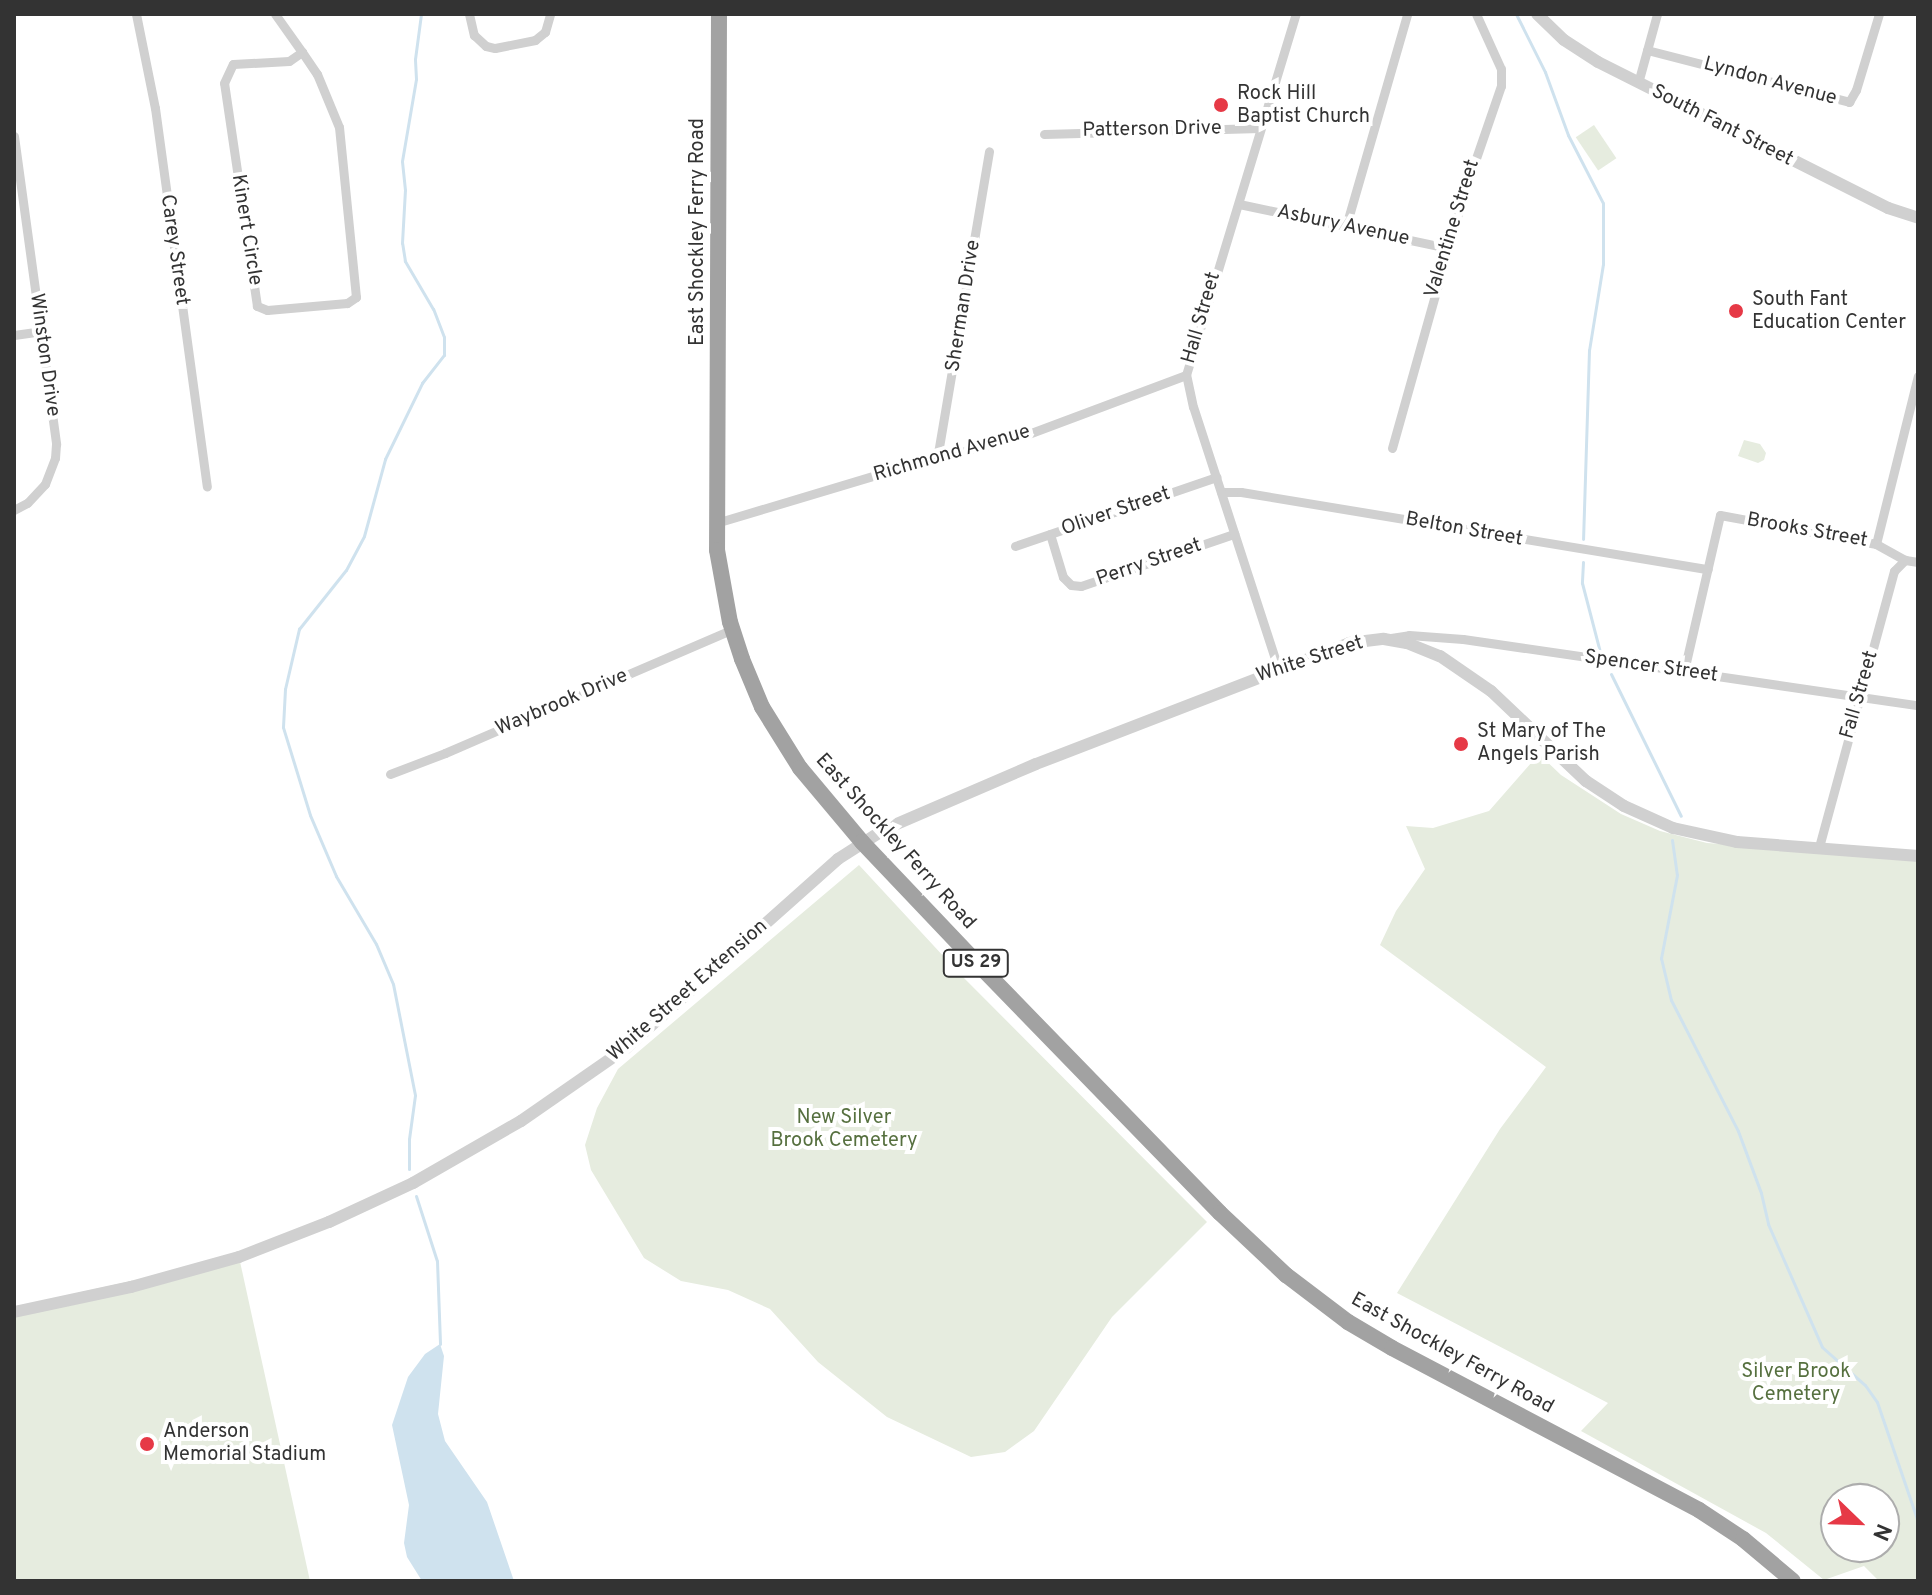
<!DOCTYPE html>
<style>
body{margin:0}
#map{position:relative;width:1932px;height:1595px;overflow:hidden;background:#fff;font-family:Overpass,sans-serif}
div>[style]{position:absolute}
.green>*{inset:0;background:#e6ecdf;transform-origin:0 0}
.water>*{inset:0;background:#cfe2ee}
.stream>*{height:3px;margin:-1.5px;padding:0 1.5px;transform-origin:1.5px;border-radius:1.5px;background:#cfe2ee}
.minor>*{height:9px;margin:-4.5px;padding:0 4.5px;transform-origin:4.5px;border-radius:4.5px;background:#d0d0d0}
.tertiary>*{height:12px;margin:-6px;padding:0 6px;transform-origin:6px;border-radius:6px;background:#d0d0d0}
.trunk>*{height:16px;margin:-8px;padding:0 8px;transform-origin:8px;border-radius:8px;background:#a2a2a2}
.dots>*{width:22px;height:22px;translate:-50% -50%;box-sizing:border-box;border:4px solid #fff;border-radius:50%}
span{translate:-50% -50%;white-space:nowrap;text-align:center;line-height:1.15;-webkit-text-stroke:8px #fff;paint-order:stroke}
.shield-label span{padding:2px 6px;background:#fff;border:2px solid;border-radius:6px;-webkit-text-stroke-width:0}
.shield-label{font-size:18px;color:#333;font-weight:700}
.street-label{font-size:20px;color:#333}
.poi-label{font-size:20px;color:#333}
.left{translate:0 -50%;text-align:left}
.park-label{font-size:20px;color:#56703f}
.frame{position:absolute;inset:0;border:16px solid #333;pointer-events:none}
.north{position:absolute;left:1820px;top:1483px;width:80px;height:80px;box-sizing:border-box;background:#fff;border:2px solid #adadad;border-radius:50%;rotate:113deg;font-size:22px;font-weight:700;line-height:32px;text-align:center;color:#333}
.north::after{content:'';display:block;margin:auto;width:28px;height:36px;background:#e63946;clip-path:polygon(50% 0,100% 100%,50% 72%,0 100%)}
</style>
<div id="map">
<div class="green">
<i style="left:1594px;top:125px;width:40px;height:22px;rotate:56deg"></i>
<i style="clip-path:polygon(1744px 440px,1760px 444px,1766px 453px,1764px 460px,1758px 463px,1738px 456px)"></i>
<i style="clip-path:polygon(evenodd,1539px 754px,1561px 775px,1621px 814px,1660px 831px,1707px 843px,1918px 859px,1918px 1581px,1879px 1581px,1864px 1566px,1824px 1580px,1766px 1533px,1581px 1431px,1608px 1403px,1397px 1293px,1500px 1129px,1546px 1067px,1380px 945px,1396px 911px,1425px 869px,1406px 826px,1433px 828px,1489px 811px,1539px 754px,1836px 1499px,1884px 1499px,1884px 1547px,1836px 1547px,1836px 1499px)"></i>
<i style="clip-path:polygon(859px 865px,958px 972px,1207px 1222px,1112px 1317px,1034px 1431px,1005px 1452px,971px 1457px,887px 1417px,818px 1362px,770px 1309px,728px 1290px,681px 1281px,644px 1258px,591px 1170px,585px 1145px,597px 1108px,618px 1069px)"></i>
<i style="clip-path:polygon(239px 1257px,310px 1581px,14px 1581px,14px 1307px)"></i>
</div>
<div class="water">
<i style="clip-path:polygon(440px 1344px,444px 1356px,438px 1414px,445px 1441px,487px 1502px,514px 1581px,422px 1581px,407px 1557px,404px 1543px,409px 1505px,392px 1425px,408px 1377px,425px 1354px)"></i>
</div>
<div class="stream">
<i style="left:1516px;top:14px;width:65px;rotate:63.4deg"></i>
<i style="left:1545px;top:72px;width:67px;rotate:69.9deg"></i>
<i style="left:1568px;top:135px;width:76px;rotate:62.8deg"></i>
<i style="left:1603px;top:203px;width:61px;rotate:90deg"></i>
<i style="left:1603px;top:264px;width:87px;rotate:99.2deg"></i>
<i style="left:1589px;top:350px;width:189px;rotate:91.8deg"></i>
<i style="left:1583px;top:562px;width:21px;rotate:93deg"></i>
<i style="left:1582px;top:583px;width:71px;rotate:75.4deg"></i>
<i style="left:1611px;top:674px;width:158px;rotate:63.8deg"></i>
<i style="left:1672px;top:840px;width:35px;rotate:82deg"></i>
<i style="left:1677px;top:875px;width:85px;rotate:100.9deg"></i>
<i style="left:1661px;top:958px;width:43px;rotate:76.6deg"></i>
<i style="left:1671px;top:1000px;width:147px;rotate:62.9deg"></i>
<i style="left:1738px;top:1131px;width:66px;rotate:69.6deg"></i>
<i style="left:1761px;top:1193px;width:32px;rotate:77deg"></i>
<i style="left:1768px;top:1224px;width:134px;rotate:66.3deg"></i>
<i style="left:1822px;top:1347px;width:57px;rotate:41.5deg"></i>
<i style="left:1865px;top:1385px;width:21px;rotate:55deg"></i>
<i style="left:1877px;top:1402px;width:127px;rotate:71.1deg"></i>
<i style="left:409px;top:1169px;width:30px;rotate:-90deg"></i>
<i style="left:409px;top:1139px;width:44px;rotate:-82.2deg"></i>
<i style="left:415px;top:1095px;width:113px;rotate:-101.2deg"></i>
<i style="left:393px;top:984px;width:43px;rotate:-113deg"></i>
<i style="left:376px;top:944px;width:79px;rotate:-120.5deg"></i>
<i style="left:336px;top:876px;width:66px;rotate:-113.1deg"></i>
<i style="left:310px;top:815px;width:92px;rotate:-107.1deg"></i>
<i style="left:283px;top:727px;width:38px;rotate:-87deg"></i>
<i style="left:285px;top:689px;width:62px;rotate:-76.9deg"></i>
<i style="left:299px;top:629px;width:75px;rotate:-51.5deg"></i>
<i style="left:346px;top:570px;width:38px;rotate:-62deg"></i>
<i style="left:364px;top:536px;width:80px;rotate:-74.7deg"></i>
<i style="left:385px;top:459px;width:85px;rotate:-64deg"></i>
<i style="left:422px;top:383px;width:36px;rotate:-52deg"></i>
<i style="left:444px;top:355px;width:18px;rotate:-90deg"></i>
<i style="left:444px;top:337px;width:30px;rotate:-111deg"></i>
<i style="left:433px;top:309px;width:56px;rotate:-120.3deg"></i>
<i style="left:405px;top:261px;width:18px;rotate:-99deg"></i>
<i style="left:402px;top:243px;width:53px;rotate:-86.8deg"></i>
<i style="left:405px;top:190px;width:29px;rotate:-96deg"></i>
<i style="left:402px;top:161px;width:83px;rotate:-80.3deg"></i>
<i style="left:416px;top:79px;width:20px;rotate:-93deg"></i>
<i style="left:415px;top:59px;width:45px;rotate:-82.4deg"></i>
<i style="left:416px;top:1196px;width:68px;rotate:72.1deg"></i>
<i style="left:437px;top:1261px;width:83px;rotate:87.9deg"></i>
</div>
<div class="minor">
<i style="left:136px;top:14px;width:96px;rotate:78.6deg"></i>
<i style="left:155px;top:108px;width:382px;rotate:82.2deg"></i>
<i style="left:275px;top:14px;width:47px;rotate:54.6deg"></i>
<i style="left:469px;top:14px;width:22px;rotate:77deg"></i>
<i style="left:474px;top:35px;width:16px;rotate:43deg"></i>
<i style="left:486px;top:46px;width:9px;rotate:13deg"></i>
<i style="left:495px;top:48px;width:41px;rotate:-11.3deg"></i>
<i style="left:535px;top:40px;width:13px;rotate:-39deg"></i>
<i style="left:545px;top:32px;width:19px;rotate:-74deg"></i>
<i style="left:1647px;top:50px;width:209px;rotate:14.4deg"></i>
<i style="left:1849px;top:102px;width:14px;rotate:-60deg"></i>
<i style="left:1856px;top:90px;width:79px;rotate:-73.2deg"></i>
<i style="left:302px;top:52px;width:27px;rotate:56deg"></i>
<i style="left:317px;top:74px;width:57px;rotate:67.5deg"></i>
<i style="left:339px;top:127px;width:171px;rotate:84.3deg"></i>
<i style="left:356px;top:297px;width:11px;rotate:146deg"></i>
<i style="left:347px;top:303px;width:80px;rotate:175deg"></i>
<i style="left:267px;top:310px;width:11px;rotate:-158deg"></i>
<i style="left:257px;top:306px;width:225px;rotate:-98.4deg"></i>
<i style="left:224px;top:83px;width:21px;rotate:-65deg"></i>
<i style="left:233px;top:64px;width:56px;rotate:-3.1deg"></i>
<i style="left:289px;top:61px;width:16px;rotate:-35deg"></i>
<i style="left:1638px;top:83px;width:72px;rotate:-74.6deg"></i>
<i style="left:1044px;top:134px;width:216px;rotate:-1.6deg"></i>
<i style="left:14px;top:136px;width:311px;rotate:82.2deg"></i>
<i style="left:56px;top:444px;width:14px;rotate:94deg"></i>
<i style="left:55px;top:458px;width:28px;rotate:111deg"></i>
<i style="left:45px;top:484px;width:26px;rotate:133deg"></i>
<i style="left:27px;top:503px;width:15px;rotate:152deg"></i>
<i style="left:1239px;top:204px;width:214px;rotate:11.9deg"></i>
<i style="left:1346px;top:226px;width:221px;rotate:-73.9deg"></i>
<i style="left:14px;top:335px;width:27px;rotate:-8deg"></i>
<i style="left:1392px;top:448px;width:259px;rotate:-74.3deg"></i>
<i style="left:1462px;top:199px;width:120px;rotate:-71deg"></i>
<i style="left:1501px;top:86px;width:17px;rotate:-90deg"></i>
<i style="left:1501px;top:69px;width:60px;rotate:-114.4deg"></i>
<i style="left:937px;top:459px;width:312px;rotate:-80.4deg"></i>
<i style="left:1221px;top:492px;width:20px"></i>
<i style="left:1241px;top:492px;width:473px;rotate:9.4deg"></i>
<i style="left:716px;top:523px;width:191px;rotate:-16.7deg"></i>
<i style="left:899px;top:468px;width:128px;rotate:-14.5deg"></i>
<i style="left:1023px;top:436px;width:174px;rotate:-20.5deg"></i>
<i style="left:1050px;top:534px;width:45px;rotate:73.2deg"></i>
<i style="left:1063px;top:577px;width:11px;rotate:45deg"></i>
<i style="left:1071px;top:585px;width:10px;rotate:6deg"></i>
<i style="left:1081px;top:586px;width:162px;rotate:-18.8deg"></i>
<i style="left:1876px;top:544px;width:173px;rotate:-76deg"></i>
<i style="left:1015px;top:546px;width:213px;rotate:-18.9deg"></i>
<i style="left:1391px;top:638px;width:18px;rotate:-9deg"></i>
<i style="left:1409px;top:635px;width:54px;rotate:4.2deg"></i>
<i style="left:1463px;top:639px;width:460px;rotate:8.3deg"></i>
<i style="left:1278px;top:668px;width:274px;rotate:-108deg"></i>
<i style="left:1193px;top:407px;width:33px;rotate:-102deg"></i>
<i style="left:1186px;top:375px;width:377px;rotate:-73.1deg"></i>
<i style="left:1684px;top:671px;width:160px;rotate:-77deg"></i>
<i style="left:1720px;top:515px;width:159px;rotate:10.5deg"></i>
<i style="left:1876px;top:544px;width:33px;rotate:29deg"></i>
<i style="left:390px;top:774px;width:59px;rotate:-20.9deg"></i>
<i style="left:445px;top:753px;width:314px;rotate:-23.3deg"></i>
<i style="left:1819px;top:847px;width:286px;rotate:-74.8deg"></i>
<i style="left:1894px;top:571px;width:16px;rotate:-45deg"></i>
<i style="left:1905px;top:560px;width:13px;rotate:9deg"></i>
</div>
<div class="tertiary">
<i style="left:1537px;top:14px;width:37px;rotate:44deg"></i>
<i style="left:1564px;top:40px;width:40px;rotate:32.9deg"></i>
<i style="left:1598px;top:62px;width:325px;rotate:26.7deg"></i>
<i style="left:1888px;top:208px;width:32px;rotate:18deg"></i>
<i style="left:14px;top:1312px;width:120px;rotate:-12.1deg"></i>
<i style="left:131px;top:1287px;width:112px;rotate:-15.5deg"></i>
<i style="left:239px;top:1257px;width:97px;rotate:-21.3deg"></i>
<i style="left:329px;top:1222px;width:93px;rotate:-24.9deg"></i>
<i style="left:413px;top:1183px;width:125px;rotate:-29.9deg"></i>
<i style="left:521px;top:1121px;width:128px;rotate:-34.8deg"></i>
<i style="left:626px;top:1048px;width:284px;rotate:-41.7deg"></i>
<i style="left:838px;top:859px;width:56px;rotate:-32.6deg"></i>
<i style="left:885px;top:829px;width:164px;rotate:-23.3deg"></i>
<i style="left:1036px;top:764px;width:336px;rotate:-21.1deg"></i>
<i style="left:1349px;top:643px;width:35px;rotate:-7deg"></i>
<i style="left:1384px;top:639px;width:23px;rotate:10deg"></i>
<i style="left:1407px;top:643px;width:35px;rotate:22deg"></i>
<i style="left:1440px;top:656px;width:62px;rotate:34.5deg"></i>
<i style="left:1491px;top:691px;width:131px;rotate:43.5deg"></i>
<i style="left:1586px;top:781px;width:45px;rotate:33.3deg"></i>
<i style="left:1624px;top:806px;width:54px;rotate:24.2deg"></i>
<i style="left:1673px;top:828px;width:66px;rotate:12.3deg"></i>
<i style="left:1737px;top:842px;width:182px;rotate:4.4deg"></i>
</div>
<div class="trunk">
<i style="left:719px;top:14px;width:536px;rotate:90.21deg"></i>
<i style="left:717px;top:550px;width:73px;rotate:79.8deg"></i>
<i style="left:730px;top:622px;width:39px;rotate:72deg"></i>
<i style="left:742px;top:659px;width:52px;rotate:67.4deg"></i>
<i style="left:762px;top:707px;width:72px;rotate:58.1deg"></i>
<i style="left:800px;top:768px;width:97px;rotate:50deg"></i>
<i style="left:862px;top:842px;width:158px;rotate:46.5deg"></i>
<i style="left:971px;top:957px;width:357px;rotate:45.8deg"></i>
<i style="left:1220px;top:1213px;width:91px;rotate:43.2deg"></i>
<i style="left:1286px;top:1275px;width:78px;rotate:37.2deg"></i>
<i style="left:1348px;top:1322px;width:51px;rotate:30.6deg"></i>
<i style="left:1392px;top:1348px;width:347px;rotate:27.8deg"></i>
<i style="left:1699px;top:1510px;width:53px;rotate:33.4deg"></i>
<i style="left:1743px;top:1539px;width:65px;rotate:40deg"></i>
</div>
<div class="dots">
<i style="left:1221px;top:105px;background:#e63946"></i>
<i style="left:1736px;top:311px;background:#e63946"></i>
<i style="left:1461px;top:744px;background:#e63946"></i>
<i style="left:147px;top:1444px;background:#e63946"></i>
</div>
<div class="shield-label">
<span style="left:976px;top:963px">US 29</span>
</div>
<div class="street-label">
<span style="left:1770px;top:82px;rotate:15deg">Lyndon Avenue</span>
<span style="left:1722px;top:126px;rotate:27deg">South Fant Street</span>
<span style="left:1152px;top:130px;rotate:-1deg">Patterson Drive</span>
<span style="left:1343px;top:226px;rotate:12deg">Asbury Avenue</span>
<span style="left:1453px;top:229px;rotate:-73deg">Valentine Street</span>
<span style="left:246px;top:230px;rotate:81deg">Kinert Circle</span>
<span style="left:698px;top:232px;rotate:-90deg">East Shockley Ferry Road</span>
<span style="left:174px;top:250px;rotate:82deg">Carey Street</span>
<span style="left:964px;top:306px;rotate:-81deg">Sherman Drive</span>
<span style="left:1202px;top:318px;rotate:-74deg">Hall Street</span>
<span style="left:44px;top:355px;rotate:82deg">Winston Drive</span>
<span style="left:952px;top:454px;rotate:-16deg">Richmond Avenue</span>
<span style="left:1116px;top:512px;rotate:-19deg">Oliver Street</span>
<span style="left:1464px;top:530px;rotate:10deg">Belton Street</span>
<span style="left:1807px;top:531px;rotate:10deg">Brooks Street</span>
<span style="left:1149px;top:563px;rotate:-19deg">Perry Street</span>
<span style="left:1310px;top:660px;rotate:-18deg">White Street</span>
<span style="left:1651px;top:667px;rotate:8deg">Spencer Street</span>
<span style="left:1860px;top:695px;rotate:-74deg">Fall Street</span>
<span style="left:562px;top:703px;rotate:-23deg">Waybrook Drive</span>
<span style="left:895px;top:842px;rotate:48deg">East Shockley Ferry Road</span>
<span style="left:688px;top:991px;rotate:-41deg">White Street Extension</span>
<span style="left:1452px;top:1354px;rotate:29deg">East Shockley Ferry Road</span>
</div>
<div class="poi-label">
<span class="left" style="left:1237px;top:106px">Rock Hill<br>Baptist Church</span>
<span class="left" style="left:1752px;top:312px">South Fant<br>Education Center</span>
<span class="left" style="left:1477px;top:744px">St Mary of The<br>Angels Parish</span>
<span class="left" style="left:163px;top:1444px">Anderson<br>Memorial Stadium</span>
</div>
<div class="park-label">
<span style="left:844px;top:1130px">New Silver<br>Brook Cemetery</span>
<span style="left:1796px;top:1384px">Silver Brook<br>Cemetery</span>
</div>
<div class="frame"></div>
<div class="north">N</div>
</div>
